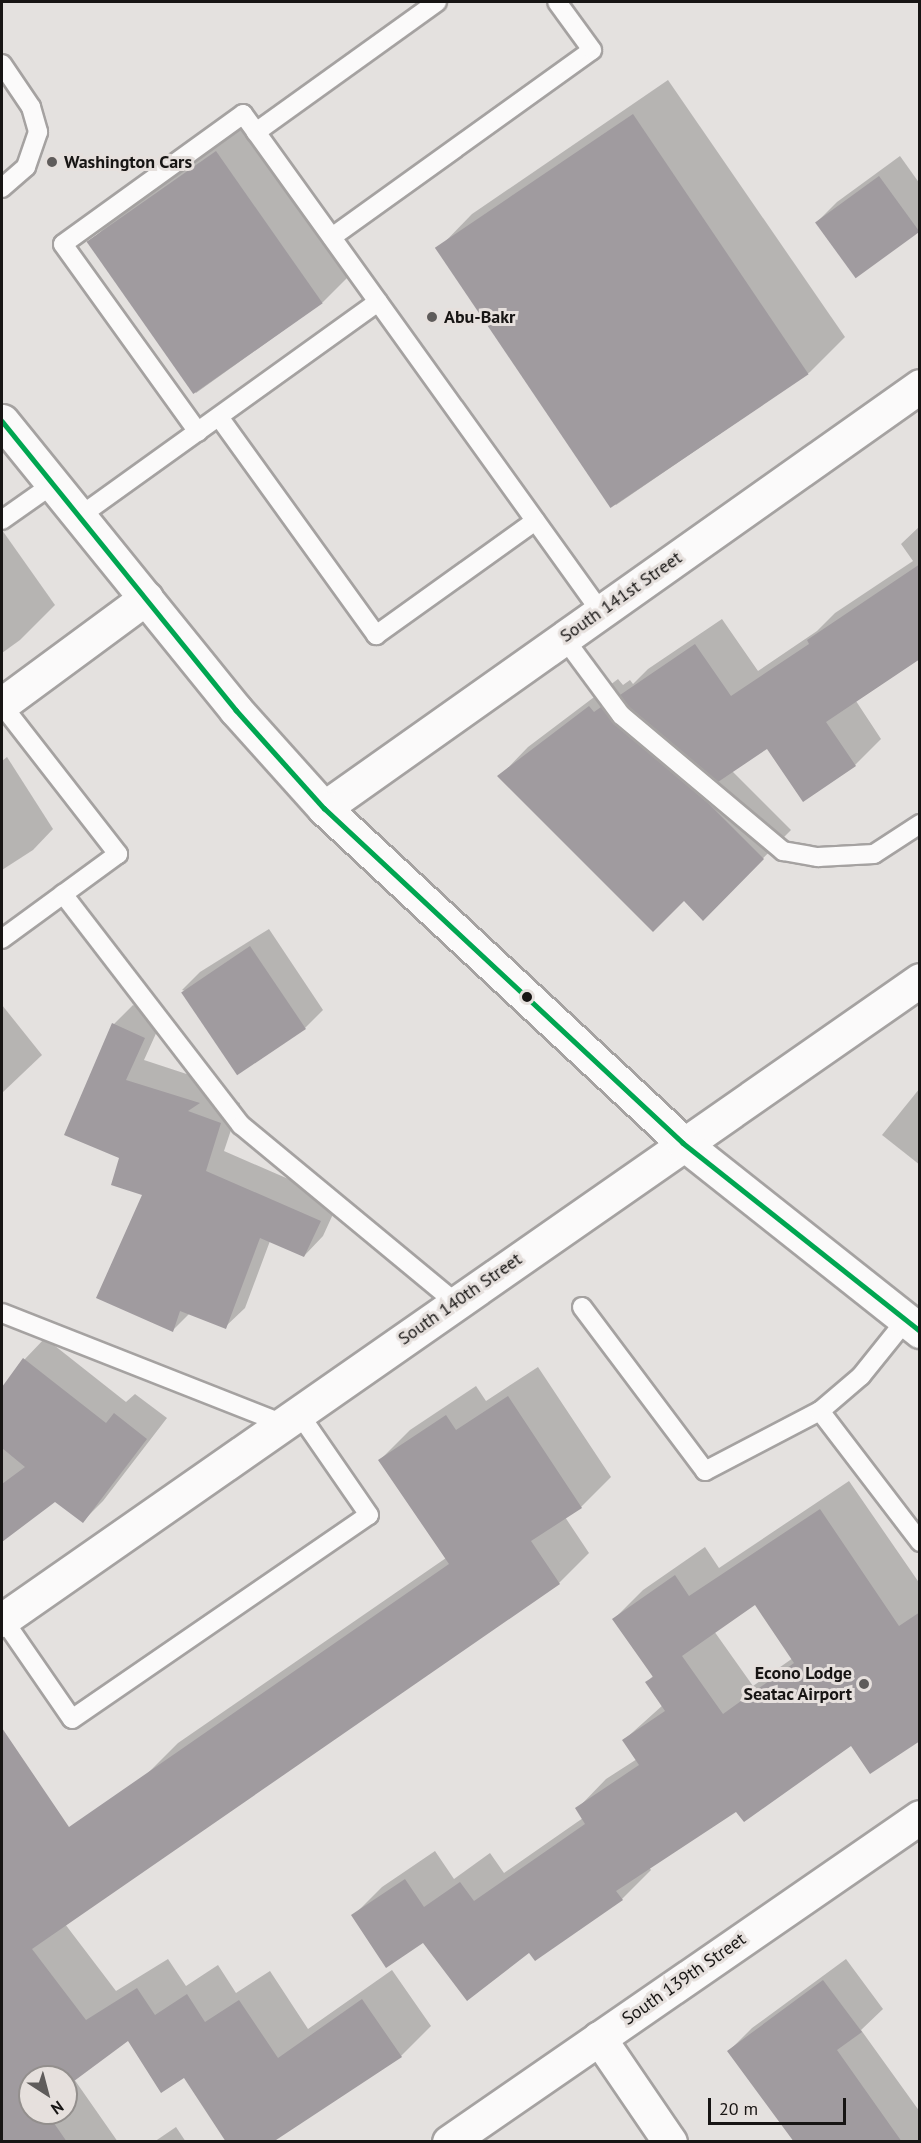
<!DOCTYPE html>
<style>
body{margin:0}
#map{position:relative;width:921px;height:2143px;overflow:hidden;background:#e4e1df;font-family:"PT Sans",sans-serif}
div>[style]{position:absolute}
.shadow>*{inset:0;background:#0003}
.building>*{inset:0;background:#a09b9f;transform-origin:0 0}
.roads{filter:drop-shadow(2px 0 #a5a2a1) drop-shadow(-2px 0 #a5a2a1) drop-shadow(0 2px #a5a2a1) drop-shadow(0 -2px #a5a2a1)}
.lane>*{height:18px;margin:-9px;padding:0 9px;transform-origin:9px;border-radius:9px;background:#fbfafa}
.street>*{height:33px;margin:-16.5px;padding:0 16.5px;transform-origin:16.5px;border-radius:16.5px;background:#fbfafa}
.primary>*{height:33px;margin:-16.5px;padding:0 16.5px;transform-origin:16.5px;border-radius:16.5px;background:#fbfafa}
.bus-1>*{height:4.5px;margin:-2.25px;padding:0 2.25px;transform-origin:2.25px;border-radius:2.25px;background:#00a651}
.dots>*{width:16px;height:16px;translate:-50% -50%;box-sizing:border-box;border:3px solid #e6e0dd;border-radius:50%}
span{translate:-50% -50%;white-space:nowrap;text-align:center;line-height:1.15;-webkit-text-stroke:6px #e6e0dd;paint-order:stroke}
.poi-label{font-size:18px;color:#171514;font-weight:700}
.left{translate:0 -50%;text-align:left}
.right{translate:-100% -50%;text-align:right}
.street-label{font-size:18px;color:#171514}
.frame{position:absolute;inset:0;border:3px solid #171514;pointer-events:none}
.north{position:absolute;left:18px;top:2065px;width:60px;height:60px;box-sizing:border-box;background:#e6e0dd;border:2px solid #938f8d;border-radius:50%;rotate:144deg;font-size:16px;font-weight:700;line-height:24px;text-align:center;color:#171514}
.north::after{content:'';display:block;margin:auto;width:21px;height:27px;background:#5f5c5b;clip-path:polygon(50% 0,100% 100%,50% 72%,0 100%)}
.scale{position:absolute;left:708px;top:2098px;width:138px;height:27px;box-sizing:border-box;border:3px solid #171514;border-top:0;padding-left:8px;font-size:18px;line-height:21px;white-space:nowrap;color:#171514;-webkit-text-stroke:4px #e6e0dd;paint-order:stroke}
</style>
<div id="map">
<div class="shadow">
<i style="clip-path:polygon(668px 80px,845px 337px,810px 372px,616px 505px,438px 249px,472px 214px)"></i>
<i style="clip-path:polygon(251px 117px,358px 267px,323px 302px,196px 393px,89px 243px,124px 208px)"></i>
<i style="clip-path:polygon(900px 156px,920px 184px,918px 231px,817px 222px,837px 202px)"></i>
<i style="clip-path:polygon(920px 526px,920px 658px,856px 701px,881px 739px,855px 765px,767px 747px,732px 771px,791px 830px,703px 919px,684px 899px,500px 776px,528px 747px,618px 679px,623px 685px,630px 680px,633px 684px,648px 669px,722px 619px,758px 671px,817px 631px,835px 613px,913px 561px,901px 544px)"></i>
<i style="clip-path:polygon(2px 530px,55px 605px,20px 640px,2px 653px)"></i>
<i style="clip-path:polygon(7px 757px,53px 829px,33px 850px,2px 870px,2px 761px)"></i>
<i style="clip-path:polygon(269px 929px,323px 1010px,305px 1028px,182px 990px,200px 972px)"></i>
<i style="clip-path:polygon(2px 1005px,42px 1055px,2px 1093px)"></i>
<i style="clip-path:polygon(133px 1005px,163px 1018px,144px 1060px,217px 1084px,208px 1092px,240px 1103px,224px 1151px,339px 1201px,323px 1236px,304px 1256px,270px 1241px,245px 1308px,225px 1327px,190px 1313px,173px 1330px,144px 1194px,121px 1158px,114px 1024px)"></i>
<i style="clip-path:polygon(920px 1088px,920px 1165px,882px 1135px)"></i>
<i style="clip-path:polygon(45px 1338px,126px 1402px,135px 1394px,167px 1418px,103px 1501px,83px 1521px,55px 1500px,2px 1540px,2px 1389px,25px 1359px)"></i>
<i style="clip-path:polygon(evenodd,538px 1367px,611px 1477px,581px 1507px,565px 1517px,589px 1553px,559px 1583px,65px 1924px,116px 1991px,168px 1959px,186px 1986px,218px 1965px,236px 1993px,270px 1971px,308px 2029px,392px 1970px,431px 2026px,401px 2056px,185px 2076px,128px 2039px,74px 2079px,118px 2142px,2px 2142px,2px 1883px,150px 1775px,148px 1773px,178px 1743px,446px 1558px,380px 1460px,410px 1430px,476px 1386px,486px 1401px,538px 1367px,30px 2077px,66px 2077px,66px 2113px,30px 2113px,30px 2077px)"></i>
<i style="clip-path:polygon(evenodd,849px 1481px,920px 1584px,920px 1739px,851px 1744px,737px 1810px,649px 1867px,651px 1870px,622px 1899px,530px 1951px,424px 1941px,353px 1916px,382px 1887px,435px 1851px,454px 1879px,490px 1853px,504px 1873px,583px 1818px,577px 1809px,606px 1779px,637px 1759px,624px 1740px,663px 1705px,647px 1682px,654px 1675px,614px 1619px,643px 1590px,705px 1547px,719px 1568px,849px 1481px,755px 1602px,793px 1658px,753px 1686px,714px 1631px,755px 1602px)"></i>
<i style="clip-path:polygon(846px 1959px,883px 2009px,861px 2030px,920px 2112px,920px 2142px,813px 2142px,729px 2051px,752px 2028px)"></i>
<i style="clip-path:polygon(176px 2127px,186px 2142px,154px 2142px)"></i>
</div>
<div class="building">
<i style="left:633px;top:114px;width:314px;height:239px;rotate:56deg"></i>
<i style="left:216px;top:151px;width:186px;height:158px;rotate:55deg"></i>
<i style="left:879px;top:176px;width:69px;height:79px;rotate:54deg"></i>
<i style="clip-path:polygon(920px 564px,920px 659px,826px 722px,856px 766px,803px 802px,767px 749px,718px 782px,629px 707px,620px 695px,695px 644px,731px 696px,809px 644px,807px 640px)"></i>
<i style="clip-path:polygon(589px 706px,594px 712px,601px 707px,614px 723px,709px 804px,764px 859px,703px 921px,684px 901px,653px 932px,497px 776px)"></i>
<i style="left:250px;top:946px;width:100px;height:83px;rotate:56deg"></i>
<i style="clip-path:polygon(112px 1023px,145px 1038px,126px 1080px,200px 1103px,188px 1111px,221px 1123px,206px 1171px,321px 1221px,304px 1257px,260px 1238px,226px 1329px,180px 1311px,173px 1332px,96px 1298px,142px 1195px,111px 1185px,119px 1158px,64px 1135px)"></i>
<i style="clip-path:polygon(23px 1358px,106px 1423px,114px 1413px,147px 1439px,83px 1523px,55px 1502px,2px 1542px,2px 1484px,25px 1467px,2px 1448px,2px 1387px)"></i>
<i style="clip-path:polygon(508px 1396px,582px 1508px,531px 1541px,560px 1584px,32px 1949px,86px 2020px,137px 1988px,155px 2015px,187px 1994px,205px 2022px,239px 2000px,278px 2058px,362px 1999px,402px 2057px,273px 2142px,226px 2142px,184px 2078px,161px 2093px,128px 2041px,66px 2087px,66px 2077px,30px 2077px,30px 2113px,47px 2113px,67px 2142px,2px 2142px,2px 1728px,69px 1827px,449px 1564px,378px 1460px,446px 1415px,456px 1430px)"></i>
<i style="clip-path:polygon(evenodd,820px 1509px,899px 1626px,920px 1612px,920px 1741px,870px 1774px,851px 1746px,744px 1822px,736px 1812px,616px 1891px,623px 1900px,535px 1961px,529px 1953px,467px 2001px,423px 1943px,386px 1968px,351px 1915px,405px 1879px,424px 1907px,460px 1882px,474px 1901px,585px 1824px,575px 1808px,639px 1765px,622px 1740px,665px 1711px,645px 1682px,653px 1677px,612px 1619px,675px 1575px,689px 1596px,820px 1509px,755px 1605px,794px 1663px,723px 1714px,682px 1656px,755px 1605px)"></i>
<i style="clip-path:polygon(823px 1980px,862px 2032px,837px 2050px,902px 2142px,794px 2142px,727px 2051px)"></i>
</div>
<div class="roads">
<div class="lane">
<i style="left:437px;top:2px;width:223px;rotate:144.3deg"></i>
<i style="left:256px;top:132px;width:591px;rotate:54.29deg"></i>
<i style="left:2px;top:64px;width:52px;rotate:56deg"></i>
<i style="left:31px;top:107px;width:26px;rotate:74deg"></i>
<i style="left:38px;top:132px;width:37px;rotate:109deg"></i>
<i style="left:26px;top:167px;width:32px;rotate:139deg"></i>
<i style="left:332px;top:237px;width:320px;rotate:-35.7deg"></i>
<i style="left:592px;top:50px;width:59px;rotate:-126.1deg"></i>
<i style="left:219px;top:417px;width:269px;rotate:54.2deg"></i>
<i style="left:376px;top:635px;width:196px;rotate:-35.6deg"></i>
<i style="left:198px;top:432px;width:231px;rotate:-125.7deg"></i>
<i style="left:63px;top:244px;width:222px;rotate:-35.8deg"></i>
<i style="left:243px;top:114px;width:22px;rotate:54deg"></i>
<i style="left:80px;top:516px;width:367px;rotate:-35.7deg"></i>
<i style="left:2px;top:520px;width:62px;rotate:-35.2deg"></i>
<i style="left:564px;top:638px;width:96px;rotate:53.5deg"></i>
<i style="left:621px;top:715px;width:212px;rotate:40deg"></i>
<i style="left:783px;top:851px;width:36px;rotate:10deg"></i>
<i style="left:818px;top:857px;width:56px;rotate:-3.1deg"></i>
<i style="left:874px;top:854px;width:55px;rotate:-33.1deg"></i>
<i style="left:2px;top:705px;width:189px;rotate:52.1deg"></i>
<i style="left:118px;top:854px;width:144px;rotate:143.8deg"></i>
<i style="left:63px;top:894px;width:292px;rotate:52.4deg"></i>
<i style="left:241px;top:1125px;width:278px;rotate:39.6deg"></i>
<i style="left:582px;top:1307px;width:205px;rotate:53.1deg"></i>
<i style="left:705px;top:1471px;width:130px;rotate:-27.6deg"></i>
<i style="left:2px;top:1313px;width:300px;rotate:21.5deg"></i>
<i style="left:906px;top:1320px;width:72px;rotate:128.8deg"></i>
<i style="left:861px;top:1376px;width:54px;rotate:139.5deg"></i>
<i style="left:820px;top:1411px;width:165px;rotate:52.6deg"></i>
<i style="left:3px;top:1619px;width:121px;rotate:55.4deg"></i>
<i style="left:72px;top:1719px;width:360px;rotate:-34.5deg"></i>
<i style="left:369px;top:1515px;width:125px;rotate:-124.6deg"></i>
</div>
<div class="street">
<i style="left:2px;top:704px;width:179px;rotate:-36.4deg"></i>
<i style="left:324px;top:808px;width:730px;rotate:-35.3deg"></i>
<i style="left:2px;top:1620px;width:1119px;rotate:-34.88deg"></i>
<i style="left:599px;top:2038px;width:126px;rotate:55.7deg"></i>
<i style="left:449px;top:2142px;width:572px;rotate:-34.61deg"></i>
</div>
<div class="primary">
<i style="left:2px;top:421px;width:372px;rotate:51deg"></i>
<i style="left:236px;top:710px;width:132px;rotate:48.1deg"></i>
<i style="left:324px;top:808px;width:491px;rotate:43deg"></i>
<i style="left:683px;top:1143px;width:303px;rotate:38.4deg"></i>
</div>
</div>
<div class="bus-1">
<i style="left:2px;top:421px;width:372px;rotate:51deg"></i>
<i style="left:236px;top:710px;width:132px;rotate:48.1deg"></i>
<i style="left:324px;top:808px;width:491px;rotate:43deg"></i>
<i style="left:683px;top:1143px;width:303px;rotate:38.4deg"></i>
</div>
<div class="dots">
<i style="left:52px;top:162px;background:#5f5c5b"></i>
<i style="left:432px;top:317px;background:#5f5c5b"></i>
<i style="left:527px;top:997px;background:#171514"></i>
<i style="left:864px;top:1684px;background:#5f5c5b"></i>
</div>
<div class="poi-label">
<span class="left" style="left:64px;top:162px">Washington Cars</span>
<span class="left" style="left:444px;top:317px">Abu-Bakr</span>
<span class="right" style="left:852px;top:1684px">Econo Lodge<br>Seatac Airport</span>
</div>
<div class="street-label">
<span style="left:621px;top:597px;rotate:-35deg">South 141st Street</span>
<span style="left:460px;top:1299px;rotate:-35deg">South 140th Street</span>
<span style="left:684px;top:1979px;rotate:-35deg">South 139th Street</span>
</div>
<div class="frame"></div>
<div class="north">N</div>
<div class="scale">20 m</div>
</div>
